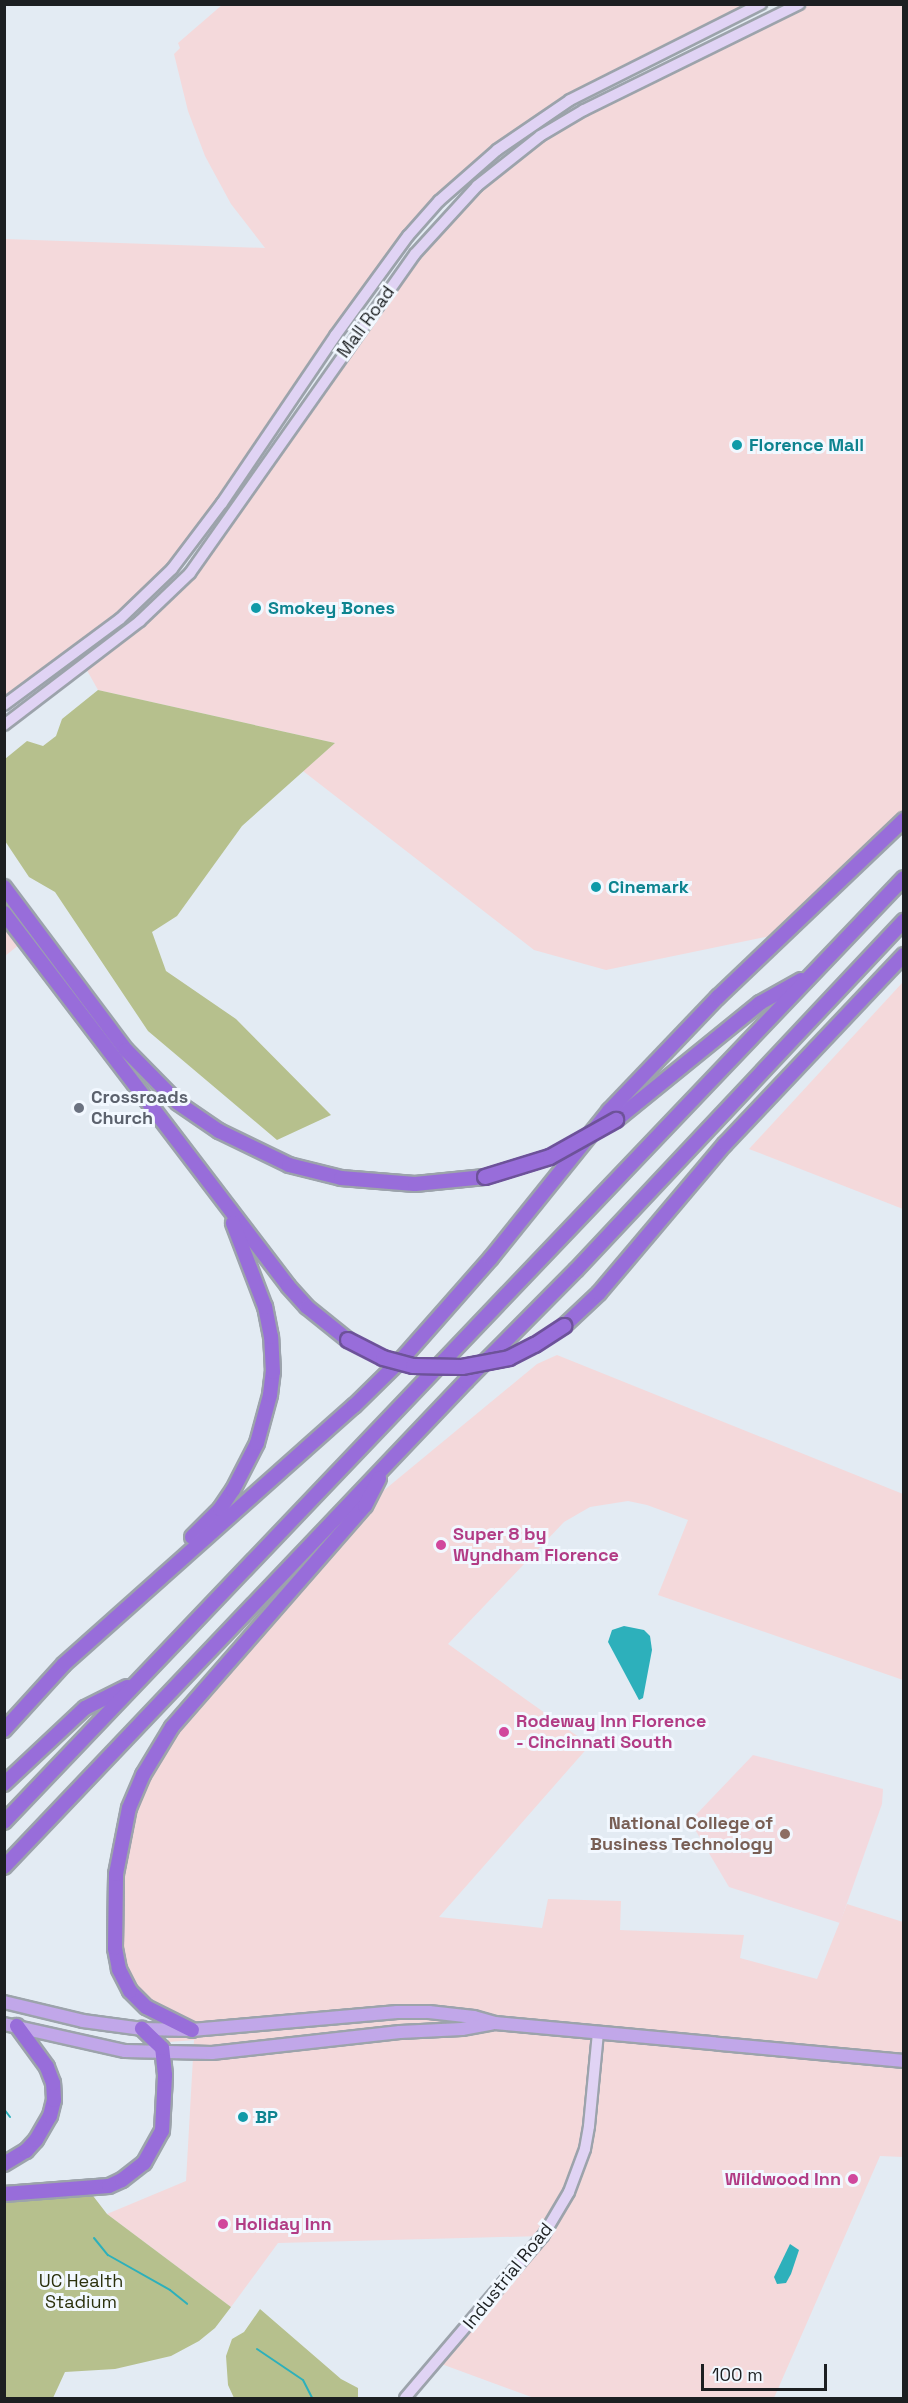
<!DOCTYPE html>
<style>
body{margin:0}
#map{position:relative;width:908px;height:2403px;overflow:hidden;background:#e3ebf3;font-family:"Space Grotesk",sans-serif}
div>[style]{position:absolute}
.commercial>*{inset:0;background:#f4d9db}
.education>*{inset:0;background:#f3d9de}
.green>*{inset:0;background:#b6c08d}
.water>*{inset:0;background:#2db0bb}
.stream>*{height:2px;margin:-1px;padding:0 1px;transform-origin:1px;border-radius:1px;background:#2db0bb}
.roads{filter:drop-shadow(2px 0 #9ca3ab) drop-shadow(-2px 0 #9ca3ab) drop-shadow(0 2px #9ca3ab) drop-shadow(0 -2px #9ca3ab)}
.secondary>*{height:10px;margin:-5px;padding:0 5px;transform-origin:5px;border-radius:5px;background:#e0d3f4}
.primary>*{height:12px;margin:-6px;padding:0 6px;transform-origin:6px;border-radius:6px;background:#c1a7e9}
.highway>*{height:14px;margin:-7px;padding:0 7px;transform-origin:7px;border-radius:7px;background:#986dda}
.bridges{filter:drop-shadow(2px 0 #6d5299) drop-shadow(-2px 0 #6d5299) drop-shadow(0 2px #6d5299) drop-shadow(0 -2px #6d5299)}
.highway-bridge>*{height:14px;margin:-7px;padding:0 7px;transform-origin:7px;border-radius:7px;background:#986dda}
.dots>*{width:16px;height:16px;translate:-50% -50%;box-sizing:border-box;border:3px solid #f2f8ff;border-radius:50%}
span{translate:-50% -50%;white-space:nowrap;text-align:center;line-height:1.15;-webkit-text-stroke:6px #f2f8ff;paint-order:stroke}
.street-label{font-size:18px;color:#1c1f21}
.culture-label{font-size:18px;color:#0d838f;font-weight:700}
.left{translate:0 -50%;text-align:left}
.worship-label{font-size:18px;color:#5b616d;font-weight:700}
.hotel-label{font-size:18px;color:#b23c85;font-weight:700}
.right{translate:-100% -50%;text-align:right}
.education-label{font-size:18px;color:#785e54;font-weight:700}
.park-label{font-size:18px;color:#2b310d}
.frame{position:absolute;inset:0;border:6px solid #1c1f21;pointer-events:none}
.scale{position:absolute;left:701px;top:2364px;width:126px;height:27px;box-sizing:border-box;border:3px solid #1c1f21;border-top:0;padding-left:8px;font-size:18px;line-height:21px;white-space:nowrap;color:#1c1f21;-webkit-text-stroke:4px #f2f8ff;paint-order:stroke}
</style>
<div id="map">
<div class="commercial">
<i style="clip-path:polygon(222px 5px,761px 5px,633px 67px,497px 150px,399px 249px,222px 503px,146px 596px,5px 705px,5px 239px,265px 248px,231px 204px,205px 156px,188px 111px,174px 54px,180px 48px,178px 43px)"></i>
<i style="clip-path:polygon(799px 5px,903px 5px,903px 820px,785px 933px,606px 970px,534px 950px,303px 771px,335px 743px,98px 690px,84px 665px,190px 573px,445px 219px,540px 136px)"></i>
<i style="clip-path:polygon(5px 913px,25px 940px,5px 956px)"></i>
<i style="clip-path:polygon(903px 982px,903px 1209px,749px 1149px)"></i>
<i style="clip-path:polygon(557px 1355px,903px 1494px,903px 1680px,658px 1595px,688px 1520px,647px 1505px,628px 1501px,590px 1507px,564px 1522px,448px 1644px,590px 1745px,439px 1917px,542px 1928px,548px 1899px,621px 1901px,620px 1930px,744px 1935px,740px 1958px,817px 1979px,847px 1904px,903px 1922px,903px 2157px,880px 2156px,774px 2398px,534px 2398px,436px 2362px,542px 2236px,278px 2243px,231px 2307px,107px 2214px,186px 2181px,194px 2040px,169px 2042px,162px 2018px,146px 2007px,117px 1959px,120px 1843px,162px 1741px,365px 1506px,537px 1364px)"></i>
</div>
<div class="education">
<i style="clip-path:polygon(753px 1755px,883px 1789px,882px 1804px,840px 1923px,729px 1887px,690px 1821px)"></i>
</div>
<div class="green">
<i style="clip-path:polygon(98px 690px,335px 743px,242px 826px,177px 916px,152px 932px,166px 971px,236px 1019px,331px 1115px,277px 1140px,148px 1031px,55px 892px,29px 877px,5px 841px,5px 759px,27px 741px,43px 746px,56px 736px,62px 719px)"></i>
<i style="clip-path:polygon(87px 2188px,107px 2214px,231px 2307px,215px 2328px,199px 2341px,171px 2356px,115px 2369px,65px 2372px,53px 2398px,5px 2398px,5px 2194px)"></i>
<i style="clip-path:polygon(260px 2309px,341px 2379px,358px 2388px,358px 2398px,234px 2398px,228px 2385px,226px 2356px,232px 2339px,244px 2332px)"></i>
</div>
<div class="water">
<i style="clip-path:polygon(624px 1626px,644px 1630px,650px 1636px,652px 1650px,643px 1698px,639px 1700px,608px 1642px,612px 1630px)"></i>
<i style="clip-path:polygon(790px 2244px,799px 2250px,791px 2274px,786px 2283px,777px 2284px,774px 2277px)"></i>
</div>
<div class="stream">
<i style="left:4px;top:2109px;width:10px;rotate:53deg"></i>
<i style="left:94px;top:2238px;width:22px;rotate:51deg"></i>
<i style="left:108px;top:2255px;width:71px;rotate:29.4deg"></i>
<i style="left:170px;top:2290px;width:22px;rotate:39deg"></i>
<i style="left:257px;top:2349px;width:55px;rotate:34deg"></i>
<i style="left:303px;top:2380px;width:20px;rotate:63deg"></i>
</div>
<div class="roads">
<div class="secondary">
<i style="left:4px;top:705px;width:144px;rotate:-36.6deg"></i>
<i style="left:120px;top:619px;width:72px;rotate:-43.9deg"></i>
<i style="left:172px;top:569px;width:83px;rotate:-52.9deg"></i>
<i style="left:222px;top:503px;width:202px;rotate:-55.9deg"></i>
<i style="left:335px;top:336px;width:124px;rotate:-53.9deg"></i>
<i style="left:408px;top:236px;width:47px;rotate:-48.5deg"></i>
<i style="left:439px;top:201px;width:77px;rotate:-41.3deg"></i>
<i style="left:497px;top:150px;width:88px;rotate:-34.4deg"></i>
<i style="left:570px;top:100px;width:214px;rotate:-26.7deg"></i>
<i style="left:4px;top:725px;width:171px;rotate:-37.4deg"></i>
<i style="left:140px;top:621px;width:69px;rotate:-43.8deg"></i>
<i style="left:190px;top:573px;width:390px;rotate:-54.8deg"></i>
<i style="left:415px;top:254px;width:92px;rotate:-47.6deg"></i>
<i style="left:477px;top:186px;width:80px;rotate:-38.4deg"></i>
<i style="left:540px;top:136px;width:51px;rotate:-30.6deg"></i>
<i style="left:584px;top:110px;width:240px;rotate:-26.2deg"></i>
<i style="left:405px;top:2398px;width:213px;rotate:-49.6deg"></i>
<i style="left:543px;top:2236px;width:51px;rotate:-59.4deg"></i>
<i style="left:569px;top:2192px;width:46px;rotate:-69.6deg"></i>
<i style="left:585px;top:2149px;width:23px;rotate:-80deg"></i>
<i style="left:589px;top:2126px;width:94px;rotate:-84.5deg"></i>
</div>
<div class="primary">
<i style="left:4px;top:2002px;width:81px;rotate:13.5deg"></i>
<i style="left:83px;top:2021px;width:60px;rotate:7.7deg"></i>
<i style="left:142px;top:2029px;width:50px;rotate:1.1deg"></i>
<i style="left:192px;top:2030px;width:206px;rotate:-5deg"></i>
<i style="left:397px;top:2012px;width:32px"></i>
<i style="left:429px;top:2012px;width:45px;rotate:6.3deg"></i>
<i style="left:474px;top:2017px;width:22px;rotate:16deg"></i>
<i style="left:495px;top:2023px;width:411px;rotate:5.3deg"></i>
<i style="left:4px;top:2024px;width:124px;rotate:12.6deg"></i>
<i style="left:125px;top:2051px;width:87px;rotate:1.3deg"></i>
<i style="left:212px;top:2053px;width:189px;rotate:-6.4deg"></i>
<i style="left:400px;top:2032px;width:62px;rotate:-2.8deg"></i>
<i style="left:462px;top:2029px;width:29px;rotate:-10deg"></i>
</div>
<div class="highway">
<i style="left:4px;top:887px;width:204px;rotate:53.2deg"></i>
<i style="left:126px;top:1050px;width:74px;rotate:45.5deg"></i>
<i style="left:178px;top:1103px;width:50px;rotate:34.3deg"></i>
<i style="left:219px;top:1131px;width:78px;rotate:25.9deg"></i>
<i style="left:289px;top:1165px;width:54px;rotate:14deg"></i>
<i style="left:341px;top:1178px;width:74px;rotate:4.6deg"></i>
<i style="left:415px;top:1184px;width:70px;rotate:-5.7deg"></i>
<i style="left:4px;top:913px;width:469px;rotate:52.7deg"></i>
<i style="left:288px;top:1286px;width:28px;rotate:48deg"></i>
<i style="left:307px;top:1307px;width:53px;rotate:38.8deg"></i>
<i style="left:616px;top:1120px;width:186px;rotate:-39.1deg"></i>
<i style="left:760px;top:1003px;width:47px;rotate:-29.3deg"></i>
<i style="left:564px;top:1326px;width:48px;rotate:-43.3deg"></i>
<i style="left:599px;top:1293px;width:195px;rotate:-49.8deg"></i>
<i style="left:725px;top:1144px;width:260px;rotate:-46.6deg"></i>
<i style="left:192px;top:1537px;width:40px;rotate:-45deg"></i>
<i style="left:220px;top:1509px;width:23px;rotate:-56deg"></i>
<i style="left:233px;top:1490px;width:53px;rotate:-62.9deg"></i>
<i style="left:257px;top:1443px;width:50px;rotate:-74.8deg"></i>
<i style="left:270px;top:1395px;width:23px;rotate:-83deg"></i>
<i style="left:273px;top:1372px;width:35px;rotate:-93deg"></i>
<i style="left:271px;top:1337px;width:31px;rotate:-101deg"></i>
<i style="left:265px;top:1307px;width:90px;rotate:-110.9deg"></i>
<i style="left:4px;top:1730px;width:89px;rotate:-47.7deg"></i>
<i style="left:64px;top:1664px;width:388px;rotate:-41.7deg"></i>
<i style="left:354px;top:1406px;width:67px;rotate:-44.4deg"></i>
<i style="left:402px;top:1359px;width:135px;rotate:-48.6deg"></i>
<i style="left:491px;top:1258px;width:189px;rotate:-51.2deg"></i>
<i style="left:609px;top:1111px;width:158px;rotate:-46.3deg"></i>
<i style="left:718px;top:997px;width:257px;rotate:-43.6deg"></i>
<i style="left:4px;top:1784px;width:111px;rotate:-43.2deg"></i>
<i style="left:85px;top:1708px;width:47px;rotate:-26.6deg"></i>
<i style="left:4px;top:1822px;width:1304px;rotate:-46.37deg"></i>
<i style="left:4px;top:1867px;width:671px;rotate:-46.45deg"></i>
<i style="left:466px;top:1381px;width:156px;rotate:-45.3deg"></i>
<i style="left:576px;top:1270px;width:479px;rotate:-46.8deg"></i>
<i style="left:192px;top:2030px;width:51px;rotate:-153.4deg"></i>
<i style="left:146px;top:2007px;width:23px;rotate:-135deg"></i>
<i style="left:130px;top:1991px;width:25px;rotate:-117deg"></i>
<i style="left:119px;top:1969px;width:21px;rotate:-101deg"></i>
<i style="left:115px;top:1948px;width:74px;rotate:-89.2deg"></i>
<i style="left:116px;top:1874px;width:67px;rotate:-78.9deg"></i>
<i style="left:129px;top:1808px;width:36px;rotate:-67deg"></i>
<i style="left:143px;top:1775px;width:56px;rotate:-58.9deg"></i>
<i style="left:172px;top:1727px;width:293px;rotate:-48.9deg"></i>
<i style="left:365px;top:1506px;width:31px;rotate:-63deg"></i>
<i style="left:4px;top:2164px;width:26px;rotate:-31deg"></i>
<i style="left:26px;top:2151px;width:15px;rotate:-48deg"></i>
<i style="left:36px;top:2140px;width:28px;rotate:-60deg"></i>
<i style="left:50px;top:2116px;width:16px;rotate:-76deg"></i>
<i style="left:54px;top:2100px;width:17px;rotate:-93deg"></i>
<i style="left:53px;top:2083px;width:17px;rotate:-111deg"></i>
<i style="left:47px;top:2067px;width:51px;rotate:-126.2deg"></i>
<i style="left:4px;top:2194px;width:105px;rotate:-4.4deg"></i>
<i style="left:109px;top:2186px;width:14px;rotate:-25deg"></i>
<i style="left:122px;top:2180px;width:28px;rotate:-38deg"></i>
<i style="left:144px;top:2163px;width:37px;rotate:-61deg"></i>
<i style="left:162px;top:2131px;width:56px;rotate:-86.9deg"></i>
<i style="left:165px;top:2075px;width:27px;rotate:-96deg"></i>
<i style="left:162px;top:2048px;width:28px;rotate:-136deg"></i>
</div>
</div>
<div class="bridges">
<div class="highway-bridge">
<i style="left:485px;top:1177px;width:68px;rotate:-17.1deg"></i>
<i style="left:550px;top:1157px;width:76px;rotate:-29.3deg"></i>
<i style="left:348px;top:1340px;width:39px;rotate:27deg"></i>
<i style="left:383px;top:1358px;width:31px;rotate:15deg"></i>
<i style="left:413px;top:1366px;width:49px;rotate:1.2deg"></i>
<i style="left:462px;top:1367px;width:48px;rotate:-10.8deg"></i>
<i style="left:509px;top:1358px;width:29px;rotate:-27deg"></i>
<i style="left:535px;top:1345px;width:35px;rotate:-33deg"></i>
</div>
</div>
<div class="dots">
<i style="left:737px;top:445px;background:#0f9aa8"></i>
<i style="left:256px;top:608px;background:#0f9aa8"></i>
<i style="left:596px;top:887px;background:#0f9aa8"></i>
<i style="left:79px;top:1108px;background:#6b7280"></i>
<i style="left:441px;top:1545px;background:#d1479c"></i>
<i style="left:504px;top:1732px;background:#d1479c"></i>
<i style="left:785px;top:1834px;background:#8d6e63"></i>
<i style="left:243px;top:2117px;background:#0f9aa8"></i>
<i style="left:853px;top:2179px;background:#d1479c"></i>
<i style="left:223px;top:2224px;background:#d1479c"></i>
</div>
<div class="street-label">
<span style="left:366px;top:322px;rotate:-54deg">Mall Road</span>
<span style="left:508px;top:2276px;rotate:-51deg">Industrial Road</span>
</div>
<div class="culture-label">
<span class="left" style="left:749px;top:445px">Florence Mall</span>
<span class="left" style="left:268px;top:608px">Smokey Bones</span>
<span class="left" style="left:608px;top:887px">Cinemark</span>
<span class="left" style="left:255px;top:2117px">BP</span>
</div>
<div class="worship-label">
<span class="left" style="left:91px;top:1108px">Crossroads<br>Church</span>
</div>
<div class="hotel-label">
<span class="left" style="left:453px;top:1545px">Super 8 by<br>Wyndham Florence</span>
<span class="left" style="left:516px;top:1732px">Rodeway Inn Florence<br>- Cincinnati South</span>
<span class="right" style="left:841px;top:2179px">Wildwood Inn</span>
<span class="left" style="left:235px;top:2224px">Holiday Inn</span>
</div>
<div class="education-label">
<span class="right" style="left:773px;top:1834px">National College of<br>Business Technology</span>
</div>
<div class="park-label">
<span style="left:81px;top:2292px">UC Health<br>Stadium</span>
</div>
<div class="frame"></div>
<div class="scale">100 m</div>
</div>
